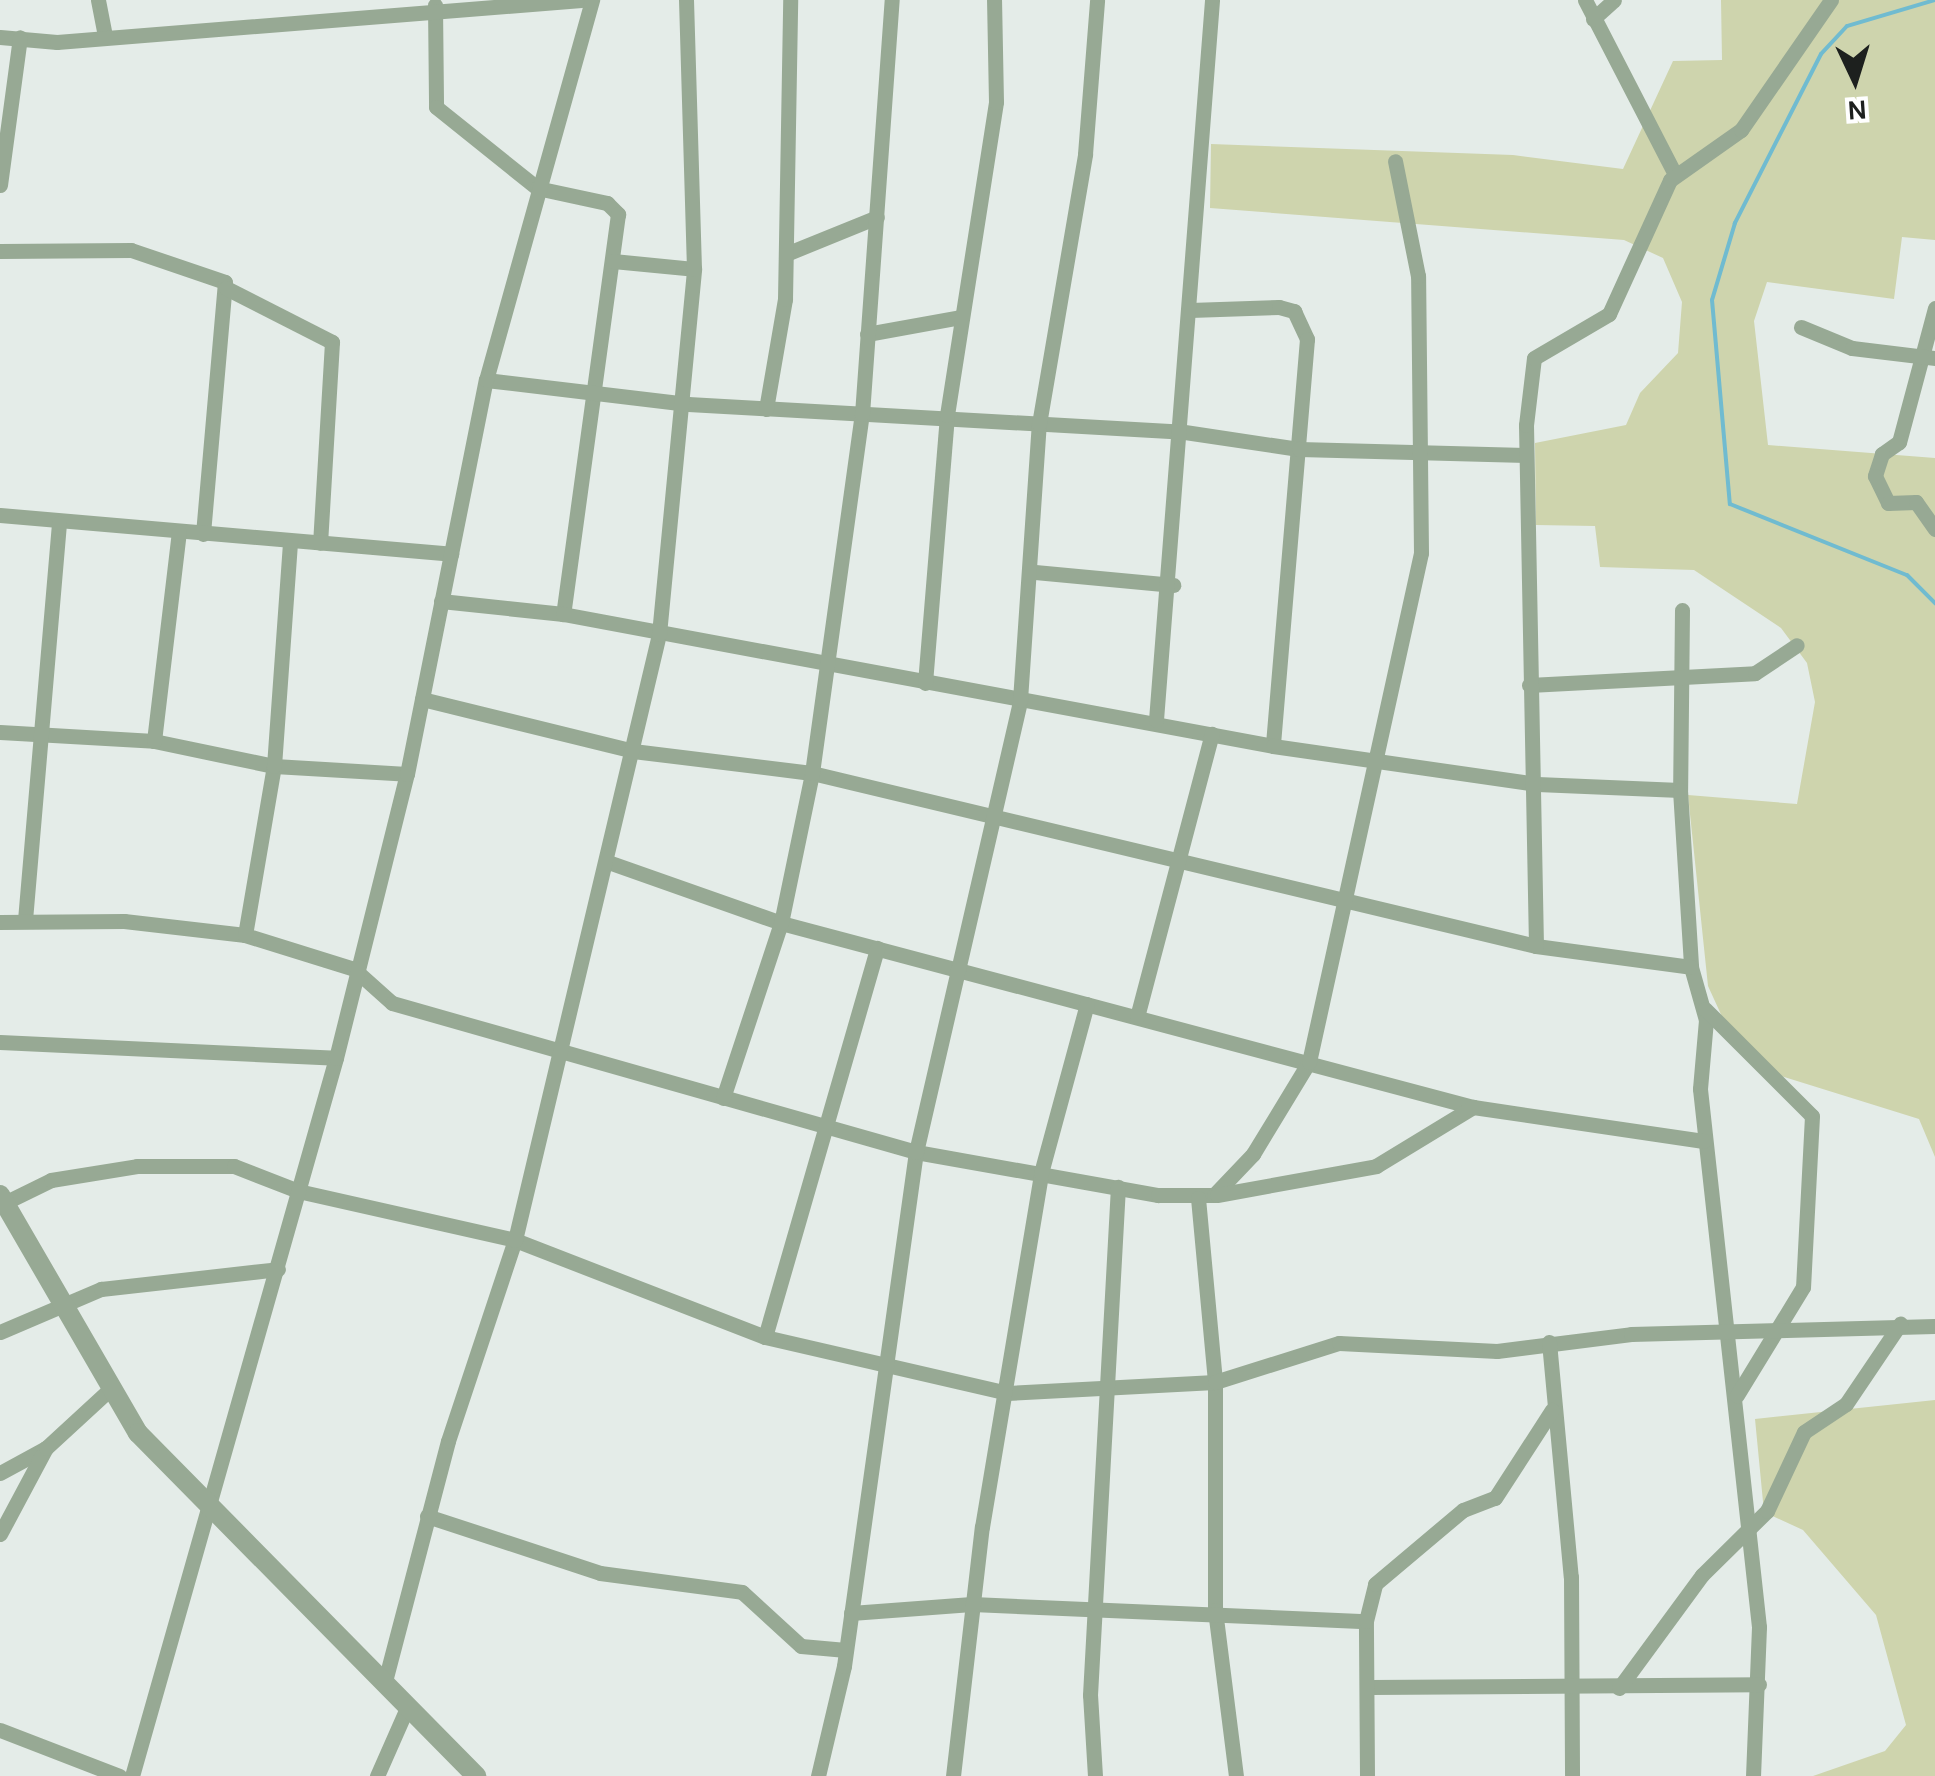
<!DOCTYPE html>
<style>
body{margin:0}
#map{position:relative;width:1935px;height:1776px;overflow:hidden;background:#e4ece8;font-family:Karla,sans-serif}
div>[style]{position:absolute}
.green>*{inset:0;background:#ced4ad}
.stream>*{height:4px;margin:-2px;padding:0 2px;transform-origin:2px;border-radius:2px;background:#70bbd0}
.minor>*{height:15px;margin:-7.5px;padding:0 7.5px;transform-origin:7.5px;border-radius:7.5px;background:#97a994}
.tertiary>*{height:20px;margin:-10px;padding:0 10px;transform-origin:10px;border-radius:10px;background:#97a994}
span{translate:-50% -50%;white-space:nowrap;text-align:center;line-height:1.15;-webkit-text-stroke:10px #fff;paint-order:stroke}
.north{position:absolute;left:1805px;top:30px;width:100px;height:100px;-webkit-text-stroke:8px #fff;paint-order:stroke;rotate:176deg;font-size:28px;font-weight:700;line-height:40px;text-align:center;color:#1d201e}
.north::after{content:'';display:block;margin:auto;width:35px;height:45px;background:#1d201e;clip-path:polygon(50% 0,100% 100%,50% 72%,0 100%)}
</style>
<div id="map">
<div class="green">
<i style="clip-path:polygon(1721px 0,1935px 0,1935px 240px,1902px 237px,1894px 299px,1767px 282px,1754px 321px,1768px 445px,1935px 458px,1935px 1157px,1919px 1119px,1781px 1076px,1730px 1034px,1708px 986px,1688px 795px,1797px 804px,1815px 702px,1807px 663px,1781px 628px,1694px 570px,1600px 567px,1595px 526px,1536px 525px,1535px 443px,1626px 425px,1640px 393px,1678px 353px,1682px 302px,1663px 258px,1624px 240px,1210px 208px,1211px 144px,1513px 155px,1623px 169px,1673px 61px,1722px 60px)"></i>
<i style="clip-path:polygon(1935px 1400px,1935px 1776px,1813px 1776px,1885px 1751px,1906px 1725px,1876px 1615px,1803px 1530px,1764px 1512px,1755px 1419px)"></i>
</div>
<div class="stream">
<i style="left:1935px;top:0;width:92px;rotate:163.5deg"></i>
<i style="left:1847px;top:26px;width:38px;rotate:133deg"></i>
<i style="left:1821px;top:54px;width:190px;rotate:117deg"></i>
<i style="left:1735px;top:223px;width:80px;rotate:106.6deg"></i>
<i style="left:1712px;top:300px;width:205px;rotate:85deg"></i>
<i style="left:1730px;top:504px;width:191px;rotate:21.9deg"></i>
<i style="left:1907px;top:575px;width:40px;rotate:45deg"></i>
</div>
<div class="minor">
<i style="left:98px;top:0;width:38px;rotate:79deg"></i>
<i style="left:1585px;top:0;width:196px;rotate:62.7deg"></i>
<i style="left:435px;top:5px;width:102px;rotate:89.4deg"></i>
<i style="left:436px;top:107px;width:129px;rotate:38.7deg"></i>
<i style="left:537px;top:188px;width:72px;rotate:12.1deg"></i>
<i style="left:607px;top:203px;width:16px;rotate:45deg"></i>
<i style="left:618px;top:214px;width:404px;rotate:97.8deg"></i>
<i style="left:1593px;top:19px;width:28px;rotate:-42deg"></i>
<i style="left:0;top:37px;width:57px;rotate:5deg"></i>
<i style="left:57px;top:42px;width:526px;rotate:-4.58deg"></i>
<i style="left:0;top:185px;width:149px;rotate:-82.3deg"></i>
<i style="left:0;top:251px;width:131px;rotate:-0.4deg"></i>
<i style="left:131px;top:250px;width:99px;rotate:18.8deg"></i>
<i style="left:225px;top:282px;width:253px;rotate:95deg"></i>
<i style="left:786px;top:254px;width:98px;rotate:-22.1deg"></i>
<i style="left:613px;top:261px;width:81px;rotate:5.6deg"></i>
<i style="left:226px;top:288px;width:119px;rotate:27deg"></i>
<i style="left:332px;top:342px;width:201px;rotate:93.4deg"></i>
<i style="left:1935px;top:308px;width:139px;rotate:105deg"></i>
<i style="left:1899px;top:442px;width:21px;rotate:145deg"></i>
<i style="left:1882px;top:454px;width:23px;rotate:108deg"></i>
<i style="left:1875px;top:476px;width:30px;rotate:64deg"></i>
<i style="left:1888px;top:503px;width:28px;rotate:-2deg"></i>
<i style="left:1916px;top:502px;width:33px;rotate:55deg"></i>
<i style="left:1190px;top:310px;width:89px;rotate:-1.9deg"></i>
<i style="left:1279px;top:307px;width:16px;rotate:15deg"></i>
<i style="left:1294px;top:311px;width:31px;rotate:65deg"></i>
<i style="left:1307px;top:339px;width:408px;rotate:94.8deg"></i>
<i style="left:1801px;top:327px;width:55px;rotate:22.4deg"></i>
<i style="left:1852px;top:348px;width:84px;rotate:6.9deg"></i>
<i style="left:867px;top:334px;width:96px;rotate:-10.3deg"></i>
<i style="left:486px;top:380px;width:203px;rotate:6.8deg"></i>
<i style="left:688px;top:404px;width:491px;rotate:3.2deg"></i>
<i style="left:1178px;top:431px;width:122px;rotate:8.5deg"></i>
<i style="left:1299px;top:449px;width:227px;rotate:1.5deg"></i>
<i style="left:766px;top:409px;width:112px;rotate:-80.2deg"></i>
<i style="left:785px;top:299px;width:299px;rotate:-89deg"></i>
<i style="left:0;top:515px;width:453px;rotate:4.9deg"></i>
<i style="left:1035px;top:572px;width:139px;rotate:5.4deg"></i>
<i style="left:441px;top:601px;width:123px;rotate:6.1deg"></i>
<i style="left:563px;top:614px;width:722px;rotate:10.53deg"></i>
<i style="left:1273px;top:746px;width:267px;rotate:8.2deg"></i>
<i style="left:1537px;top:784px;width:143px;rotate:2.4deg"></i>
<i style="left:1682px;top:610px;width:180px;rotate:90.6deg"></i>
<i style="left:1680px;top:790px;width:177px;rotate:86.4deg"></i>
<i style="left:1691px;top:967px;width:55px;rotate:74.2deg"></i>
<i style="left:1706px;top:1020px;width:69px;rotate:95deg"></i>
<i style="left:1700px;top:1089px;width:541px;rotate:83.74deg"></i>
<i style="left:1759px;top:1627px;width:149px;rotate:92.3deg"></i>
<i style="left:925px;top:683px;width:269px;rotate:-85.3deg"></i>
<i style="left:947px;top:415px;width:317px;rotate:-81.1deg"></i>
<i style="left:996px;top:102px;width:102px;rotate:-91.1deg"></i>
<i style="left:1529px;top:685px;width:226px;rotate:-3deg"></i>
<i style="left:1755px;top:673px;width:50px;rotate:-33.7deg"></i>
<i style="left:422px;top:699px;width:217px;rotate:13.8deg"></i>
<i style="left:633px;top:751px;width:180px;rotate:7deg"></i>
<i style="left:812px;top:773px;width:744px;rotate:13.44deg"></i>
<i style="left:1536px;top:946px;width:156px;rotate:7.7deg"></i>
<i style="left:1156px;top:720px;width:722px;rotate:-85.55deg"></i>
<i style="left:0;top:732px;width:154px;rotate:3.3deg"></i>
<i style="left:154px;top:741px;width:123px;rotate:11.8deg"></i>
<i style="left:274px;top:766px;width:133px;rotate:3.4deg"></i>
<i style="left:154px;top:741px;width:210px;rotate:-83.2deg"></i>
<i style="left:611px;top:863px;width:180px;rotate:19.4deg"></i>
<i style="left:781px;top:923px;width:716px;rotate:14.89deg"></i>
<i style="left:1473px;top:1107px;width:233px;rotate:8.4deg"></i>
<i style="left:25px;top:920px;width:398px;rotate:-85.1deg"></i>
<i style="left:0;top:922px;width:124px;rotate:-0.5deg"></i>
<i style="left:124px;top:921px;width:122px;rotate:6.6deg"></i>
<i style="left:245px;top:935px;width:114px;rotate:17.3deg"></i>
<i style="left:354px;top:969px;width:51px;rotate:41.8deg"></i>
<i style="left:392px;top:1003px;width:545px;rotate:15.87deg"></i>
<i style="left:916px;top:1152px;width:246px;rotate:10.1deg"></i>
<i style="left:1158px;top:1195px;width:56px"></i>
<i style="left:1214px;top:1195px;width:57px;rotate:-46.4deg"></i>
<i style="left:1253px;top:1154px;width:108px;rotate:-58.7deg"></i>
<i style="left:1309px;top:1062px;width:521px;rotate:-77.59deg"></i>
<i style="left:1421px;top:553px;width:277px;rotate:-90.6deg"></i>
<i style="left:1418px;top:276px;width:117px;rotate:-101.3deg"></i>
<i style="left:245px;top:935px;width:171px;rotate:-80.3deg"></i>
<i style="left:274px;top:766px;width:226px;rotate:-85.9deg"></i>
<i style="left:1536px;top:946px;width:521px;rotate:-91.1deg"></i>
<i style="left:1526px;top:425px;width:67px;rotate:-83.2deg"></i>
<i style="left:1534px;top:358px;width:87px;rotate:-30.4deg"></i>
<i style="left:1609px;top:314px;width:147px;rotate:-65.5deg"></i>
<i style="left:1670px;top:180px;width:87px;rotate:-35.2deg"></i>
<i style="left:1741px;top:130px;width:158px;rotate:-55.3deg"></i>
<i style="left:1705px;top:1009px;width:151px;rotate:45deg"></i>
<i style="left:1812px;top:1116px;width:171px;rotate:93deg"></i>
<i style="left:1803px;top:1287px;width:127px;rotate:121.4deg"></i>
<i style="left:1137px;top:1017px;width:293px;rotate:-75.2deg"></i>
<i style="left:0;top:1042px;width:336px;rotate:2.7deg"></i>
<i style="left:723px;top:1098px;width:184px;rotate:-71.7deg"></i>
<i style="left:781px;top:923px;width:153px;rotate:-78.3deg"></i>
<i style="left:812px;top:773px;width:362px;rotate:-82.1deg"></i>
<i style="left:862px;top:414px;width:415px;rotate:-85.9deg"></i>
<i style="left:1217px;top:1195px;width:162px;rotate:-10.3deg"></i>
<i style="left:1376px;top:1166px;width:114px;rotate:-31.3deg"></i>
<i style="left:1198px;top:1198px;width:185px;rotate:84.7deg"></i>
<i style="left:1215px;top:1382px;width:228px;rotate:90deg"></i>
<i style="left:1215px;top:1610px;width:167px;rotate:82.8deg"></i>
<i style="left:0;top:1205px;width:57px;rotate:-26.1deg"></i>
<i style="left:51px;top:1180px;width:87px;rotate:-9.2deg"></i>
<i style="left:137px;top:1166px;width:97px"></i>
<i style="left:234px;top:1166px;width:69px;rotate:21.3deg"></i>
<i style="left:298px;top:1191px;width:222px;rotate:12.7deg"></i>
<i style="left:515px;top:1240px;width:268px;rotate:21.2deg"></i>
<i style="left:765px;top:1337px;width:248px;rotate:13deg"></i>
<i style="left:1007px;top:1393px;width:208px;rotate:-3deg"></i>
<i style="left:1215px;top:1382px;width:130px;rotate:-17.5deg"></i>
<i style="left:1339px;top:1343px;width:158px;rotate:2.9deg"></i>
<i style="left:1497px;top:1351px;width:135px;rotate:-7.2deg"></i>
<i style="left:1631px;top:1334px;width:304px;rotate:-1.5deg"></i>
<i style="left:0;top:1332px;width:110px;rotate:-23.1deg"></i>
<i style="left:101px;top:1289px;width:178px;rotate:-6.4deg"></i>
<i style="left:765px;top:1337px;width:405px;rotate:-73.9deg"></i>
<i style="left:1549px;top:1342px;width:236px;rotate:84.7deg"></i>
<i style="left:1571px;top:1577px;width:199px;rotate:89.7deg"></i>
<i style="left:0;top:1473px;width:52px;rotate:-28.5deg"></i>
<i style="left:427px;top:1516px;width:182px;rotate:18.2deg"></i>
<i style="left:600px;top:1573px;width:143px;rotate:7.6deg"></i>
<i style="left:742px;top:1592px;width:80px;rotate:42.5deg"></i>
<i style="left:801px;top:1646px;width:45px;rotate:5.1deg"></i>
<i style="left:0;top:1534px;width:98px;rotate:-61.9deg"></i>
<i style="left:46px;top:1448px;width:86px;rotate:-42.6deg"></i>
<i style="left:851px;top:1613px;width:121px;rotate:-4.3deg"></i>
<i style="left:972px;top:1604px;width:394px;rotate:2.5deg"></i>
<i style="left:384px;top:1685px;width:252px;rotate:-75.3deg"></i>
<i style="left:448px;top:1441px;width:212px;rotate:-71.6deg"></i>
<i style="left:515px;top:1240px;width:623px;rotate:-76.63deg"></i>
<i style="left:659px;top:634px;width:367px;rotate:-84.5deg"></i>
<i style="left:694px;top:269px;width:269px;rotate:-91.7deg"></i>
<i style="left:1371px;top:1687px;width:388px;rotate:-0.4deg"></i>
<i style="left:1619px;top:1688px;width:140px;rotate:-53.7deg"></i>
<i style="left:1702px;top:1575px;width:91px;rotate:-44.6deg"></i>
<i style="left:1767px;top:1511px;width:87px;rotate:-64.9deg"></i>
<i style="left:1804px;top:1432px;width:50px;rotate:-33.7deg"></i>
<i style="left:1846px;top:1404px;width:97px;rotate:-56deg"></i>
<i style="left:0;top:1730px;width:128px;rotate:21.1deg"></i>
<i style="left:132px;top:1776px;width:746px;rotate:-74.14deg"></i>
<i style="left:336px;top:1058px;width:293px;rotate:-76deg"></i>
<i style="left:407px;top:774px;width:402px;rotate:-78.7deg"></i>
<i style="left:486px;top:380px;width:395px;rotate:-74.4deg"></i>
<i style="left:377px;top:1776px;width:74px;rotate:-66.2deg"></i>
<i style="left:818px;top:1776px;width:113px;rotate:-76.7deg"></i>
<i style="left:844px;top:1666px;width:519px;rotate:-82.03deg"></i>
<i style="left:916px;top:1152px;width:464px;rotate:-77deg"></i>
<i style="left:1020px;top:700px;width:277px;rotate:-86.1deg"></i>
<i style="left:1039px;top:424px;width:274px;rotate:-80.3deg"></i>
<i style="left:1085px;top:154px;width:154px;rotate:-85.5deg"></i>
<i style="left:953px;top:1776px;width:251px;rotate:-83.4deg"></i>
<i style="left:982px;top:1527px;width:359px;rotate:-80.5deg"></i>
<i style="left:1041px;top:1173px;width:175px;rotate:-74.8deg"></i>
<i style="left:1095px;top:1776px;width:81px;rotate:-93.5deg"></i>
<i style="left:1090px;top:1695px;width:509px;rotate:-86.85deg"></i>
<i style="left:1367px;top:1776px;width:155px;rotate:-90.4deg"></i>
<i style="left:1366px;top:1621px;width:38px;rotate:-76deg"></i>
<i style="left:1375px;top:1584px;width:115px;rotate:-40.1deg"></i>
<i style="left:1463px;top:1510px;width:34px;rotate:-21deg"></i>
<i style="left:1495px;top:1498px;width:105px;rotate:-57.1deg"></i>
</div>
<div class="tertiary">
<i style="left:0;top:1195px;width:275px;rotate:59.9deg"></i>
<i style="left:138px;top:1433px;width:482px;rotate:45.4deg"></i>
</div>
<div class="north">N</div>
</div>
